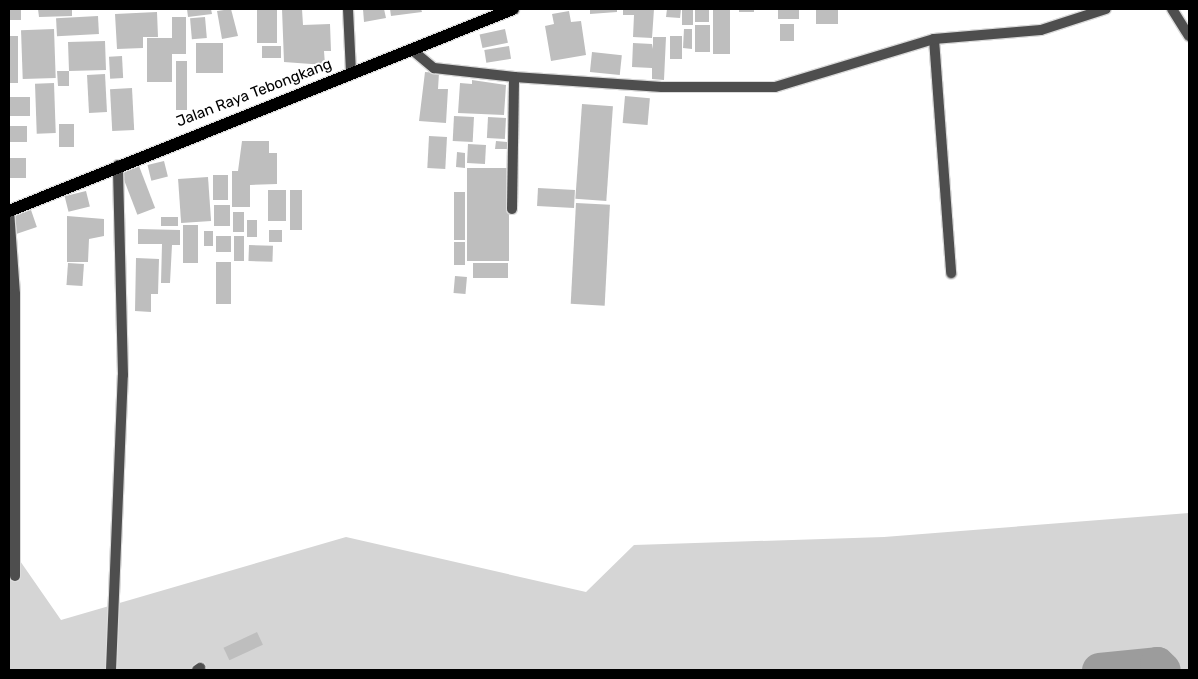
<!DOCTYPE html>
<style>
body{margin:0}
#map{position:relative;width:1198px;height:679px;overflow:hidden;background:#fff;font-family:Rubik,sans-serif}
div>[style]{position:absolute}
.green>*{inset:0;background:#d5d5d5}
.river>*{height:35px;margin:-17.5px;padding:0 17.5px;transform-origin:17.5px;border-radius:17.5px;background:#9c9c9c}
.building>*{inset:0;background:#bebebe;transform-origin:0 0}
.roads{filter:drop-shadow(1px 0 #dbdbdb) drop-shadow(-1px 0 #dbdbdb) drop-shadow(0 1px #dbdbdb) drop-shadow(0 -1px #dbdbdb)}
.minor>*{height:10px;margin:-5px;padding:0 5px;transform-origin:5px;border-radius:5px;background:#4e4e4e}
.primary>*{height:12px;margin:-6px;padding:0 6px;transform-origin:6px;border-radius:6px;background:#000}
span{translate:-50% -50%;white-space:nowrap;text-align:center;line-height:1.15;-webkit-text-stroke:4px #fff;paint-order:stroke}
.street-label{font-size:15px;color:#000}
.frame{position:absolute;inset:0;border:10px solid #000;pointer-events:none}
</style>
<div id="map">
<div class="green">
<i style="clip-path:polygon(1189px 513px,1189px 670px,9px 670px,9px 545px,61px 620px,346px 537px,586px 592px,634px 545px,884px 537px)"></i>
</div>
<div class="river">
<i style="left:1099px;top:670px;width:58px;rotate:-5.9deg"></i>
<i style="left:1157px;top:664px;width:8px;rotate:45deg"></i>
</div>
<div class="building">
<i style="left:9px;top:9px;width:12px;height:11px"></i>
<i style="clip-path:polygon(38px 9px,72px 9px,72px 16px,39px 17px)"></i>
<i style="clip-path:polygon(187px 9px,211px 9px,212px 14px,188px 17px)"></i>
<i style="clip-path:polygon(231px 9px,238px 36px,222px 39px,217px 11px)"></i>
<i style="left:257px;top:9px;width:20px;height:34px"></i>
<i style="clip-path:polygon(282px 9px,302px 9px,303px 25px,330px 24px,331px 51px,324px 51px,325px 65px,284px 62px)"></i>
<i style="clip-path:polygon(363px 9px,384px 9px,386px 18px,364px 22px)"></i>
<i style="clip-path:polygon(390px 9px,421px 9px,422px 12px,391px 16px)"></i>
<i style="clip-path:polygon(590px 9px,617px 9px,617px 12px,590px 14px)"></i>
<i style="clip-path:polygon(623px 9px,654px 9px,652px 38px,633px 37px,634px 15px,623px 15px)"></i>
<i style="clip-path:polygon(667px 9px,681px 9px,680px 18px,666px 17px)"></i>
<i style="left:682px;top:9px;width:11px;height:16px"></i>
<i style="left:695px;top:9px;width:14px;height:13px"></i>
<i style="left:713px;top:9px;width:17px;height:45px"></i>
<i style="left:739px;top:9px;width:15px;height:3px"></i>
<i style="left:778px;top:9px;width:21px;height:10px"></i>
<i style="left:816px;top:9px;width:22px;height:15px"></i>
<i style="clip-path:polygon(569px 11px,571px 22px,581px 21px,586px 55px,551px 61px,545px 26px,554px 24px,552px 14px)"></i>
<i style="clip-path:polygon(157px 12px,158px 37px,143px 37px,143px 48px,117px 49px,115px 14px)"></i>
<i style="left:98px;top:16px;width:18px;height:42px;rotate:87deg"></i>
<i style="left:172px;top:17px;width:14px;height:37px"></i>
<i style="left:205px;top:17px;width:21px;height:15px;rotate:85deg"></i>
<i style="left:794px;top:24px;width:17px;height:14px;rotate:90deg"></i>
<i style="left:695px;top:25px;width:15px;height:27px"></i>
<i style="left:54px;top:29px;width:49px;height:33px;rotate:88deg"></i>
<i style="left:505px;top:29px;width:14px;height:26px;rotate:78deg"></i>
<i style="clip-path:polygon(684px 29px,692px 29px,692px 49px,683px 48px)"></i>
<i style="left:9px;top:36px;width:9px;height:47px"></i>
<i style="left:670px;top:36px;width:12px;height:23px"></i>
<i style="clip-path:polygon(653px 37px,666px 37px,664px 80px,652px 79px,652px 68px,632px 67px,633px 43px,652px 44px,653px 49px)"></i>
<i style="left:147px;top:38px;width:25px;height:44px"></i>
<i style="clip-path:polygon(105px 41px,106px 70px,69px 71px,69px 86px,58px 86px,57px 71px,69px 71px,68px 42px)"></i>
<i style="left:223px;top:43px;width:30px;height:27px;rotate:90deg"></i>
<i style="left:281px;top:46px;width:12px;height:19px;rotate:90deg"></i>
<i style="left:509px;top:46px;width:13px;height:25px;rotate:81deg"></i>
<i style="left:592px;top:52px;width:30px;height:20px;rotate:6deg"></i>
<i style="left:122px;top:56px;width:22px;height:13px;rotate:87deg"></i>
<i style="left:187px;top:61px;width:49px;height:11px;rotate:90deg"></i>
<i style="clip-path:polygon(425px 72px,439px 73px,438px 89px,448px 89px,446px 123px,419px 121px)"></i>
<i style="left:105px;top:74px;width:38px;height:18px;rotate:87deg"></i>
<i style="clip-path:polygon(472px 80px,506px 85px,504px 115px,458px 113px,460px 83px,472px 84px)"></i>
<i style="left:54px;top:83px;width:50px;height:19px;rotate:88deg"></i>
<i style="left:132px;top:88px;width:42px;height:22px;rotate:87deg"></i>
<i style="left:625px;top:96px;width:25px;height:27px;rotate:5deg"></i>
<i style="left:30px;top:97px;width:19px;height:21px;rotate:90deg"></i>
<i style="left:582px;top:104px;width:31px;height:95px;rotate:4deg"></i>
<i style="left:454px;top:116px;width:20px;height:25px;rotate:3deg"></i>
<i style="left:488px;top:117px;width:18px;height:21px;rotate:3deg"></i>
<i style="left:59px;top:124px;width:15px;height:23px"></i>
<i style="left:9px;top:126px;width:18px;height:16px"></i>
<i style="left:429px;top:136px;width:18px;height:32px;rotate:3deg"></i>
<i style="clip-path:polygon(242px 141px,269px 141px,269px 153px,277px 153px,277px 184px,250px 185px,250px 207px,232px 207px,232px 171px,238px 171px)"></i>
<i style="clip-path:polygon(496px 141px,507px 142px,507px 149px,495px 149px)"></i>
<i style="left:468px;top:144px;width:18px;height:19px;rotate:3deg"></i>
<i style="clip-path:polygon(457px 152px,465px 153px,465px 168px,456px 167px)"></i>
<i style="left:26px;top:158px;width:20px;height:17px;rotate:90deg"></i>
<i style="left:164px;top:161px;width:16px;height:17px;rotate:76deg"></i>
<i style="left:139px;top:166px;width:45px;height:19px;rotate:69deg"></i>
<i style="left:467px;top:168px;width:42px;height:93px"></i>
<i style="left:213px;top:175px;width:15px;height:25px"></i>
<i style="left:208px;top:177px;width:44px;height:30px;rotate:86deg"></i>
<i style="left:538px;top:188px;width:37px;height:18px;rotate:3deg"></i>
<i style="left:268px;top:190px;width:18px;height:31px"></i>
<i style="left:290px;top:190px;width:12px;height:40px"></i>
<i style="left:86px;top:191px;width:16px;height:22px;rotate:76deg"></i>
<i style="left:454px;top:192px;width:11px;height:48px"></i>
<i style="left:576px;top:203px;width:34px;height:101px;rotate:3deg"></i>
<i style="left:214px;top:205px;width:16px;height:21px"></i>
<i style="left:31px;top:210px;width:18px;height:21px;rotate:71deg"></i>
<i style="left:233px;top:212px;width:11px;height:20px"></i>
<i style="clip-path:polygon(67px 216px,104px 219px,104px 236px,89px 239px,88px 262px,67px 262px)"></i>
<i style="left:161px;top:217px;width:17px;height:9px"></i>
<i style="left:247px;top:220px;width:10px;height:17px"></i>
<i style="left:183px;top:225px;width:15px;height:38px"></i>
<i style="clip-path:polygon(138px 229px,180px 230px,180px 245px,172px 245px,170px 283px,161px 283px,162px 244px,138px 244px)"></i>
<i style="left:269px;top:230px;width:13px;height:12px"></i>
<i style="left:213px;top:231px;width:15px;height:9px;rotate:90deg"></i>
<i style="left:216px;top:236px;width:15px;height:16px"></i>
<i style="left:234px;top:236px;width:10px;height:25px"></i>
<i style="left:465px;top:242px;width:23px;height:11px;rotate:90deg"></i>
<i style="left:249px;top:245px;width:24px;height:16px;rotate:2deg"></i>
<i style="clip-path:polygon(136px 258px,159px 259px,158px 294px,151px 294px,151px 312px,135px 311px)"></i>
<i style="left:216px;top:262px;width:15px;height:42px"></i>
<i style="left:68px;top:263px;width:16px;height:22px;rotate:4deg"></i>
<i style="left:473px;top:263px;width:35px;height:15px"></i>
<i style="left:455px;top:276px;width:12px;height:17px;rotate:5deg"></i>
<i style="left:257px;top:632px;width:14px;height:37px;rotate:65deg"></i>
</div>
<div class="roads">
<div class="minor">
<i style="left:348px;top:9px;width:64px;rotate:87.3deg"></i>
<i style="left:1172px;top:9px;width:32px;rotate:58deg"></i>
<i style="left:934px;top:39px;width:235px;rotate:85.8deg"></i>
<i style="left:411px;top:49px;width:30px;rotate:40deg"></i>
<i style="left:434px;top:68px;width:81px;rotate:6.4deg"></i>
<i style="left:514px;top:77px;width:148px;rotate:3.9deg"></i>
<i style="left:662px;top:87px;width:113px"></i>
<i style="left:775px;top:87px;width:166px;rotate:-16.8deg"></i>
<i style="left:934px;top:39px;width:107px;rotate:-4.8deg"></i>
<i style="left:1041px;top:30px;width:68px;rotate:-17.9deg"></i>
<i style="left:512px;top:209px;width:132px;rotate:-89.1deg"></i>
<i style="left:9px;top:210px;width:84px;rotate:85.9deg"></i>
<i style="left:15px;top:294px;width:282px;rotate:90deg"></i>
<i style="left:111px;top:670px;width:295px;rotate:-87.7deg"></i>
<i style="left:123px;top:375px;width:210px;rotate:-91.4deg"></i>
<i style="left:197px;top:670px;width:4px;rotate:-34deg"></i>
</div>
<div class="primary">
<i style="left:9px;top:211px;width:543px;rotate:-21.84deg"></i>
</div>
</div>
<div class="street-label">
<span style="left:254px;top:93px;rotate:-21deg">Jalan Raya Tebongkang</span>
</div>
<div class="frame"></div>
</div>
